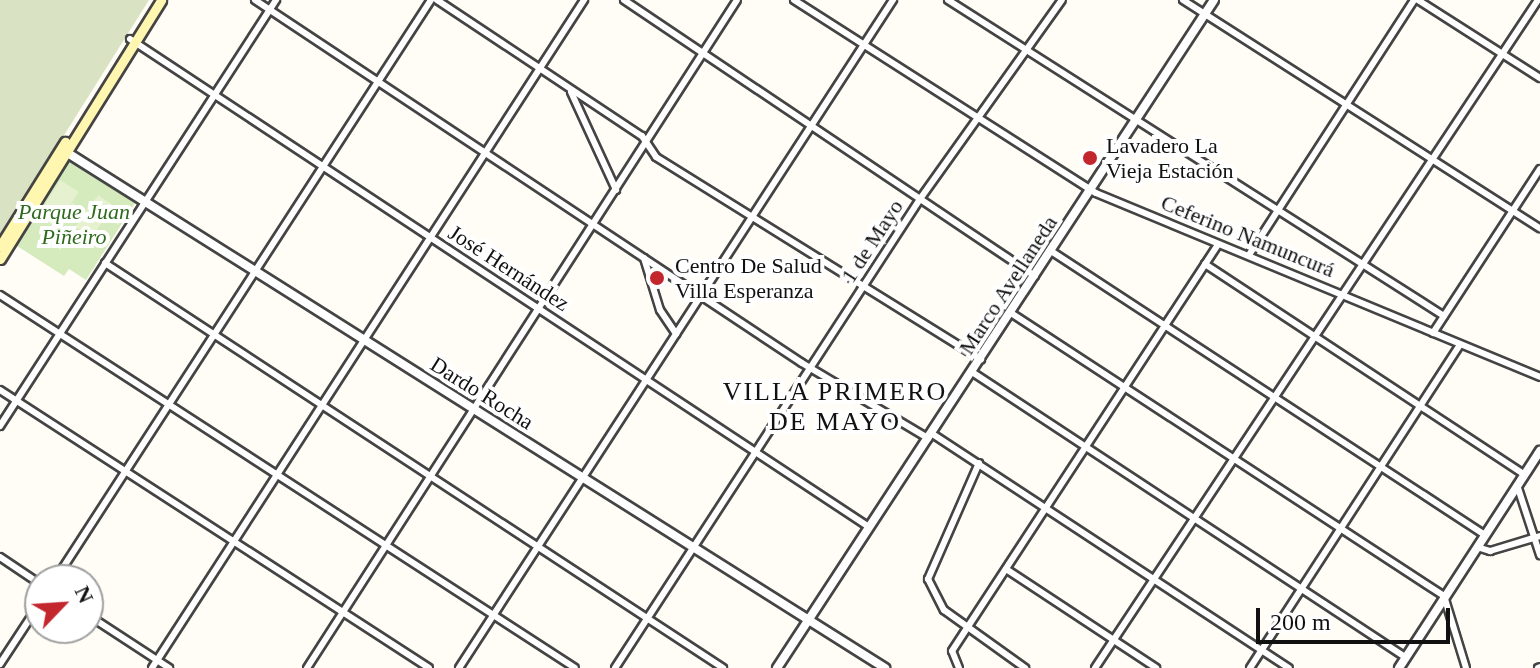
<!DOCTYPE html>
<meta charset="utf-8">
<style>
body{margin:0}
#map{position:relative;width:1540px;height:668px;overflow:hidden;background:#fffdf5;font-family:Georgia,serif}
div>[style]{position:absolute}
.green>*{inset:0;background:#d5ebbd}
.cemetery>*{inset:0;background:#d9e3c4}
.pitch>*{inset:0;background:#e6f2cf;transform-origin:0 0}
.roads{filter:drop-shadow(2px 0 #444) drop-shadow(-2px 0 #444) drop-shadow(0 2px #444) drop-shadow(0 -2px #444)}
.minor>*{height:6px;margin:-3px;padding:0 3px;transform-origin:3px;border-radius:3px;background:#fff}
.tertiary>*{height:8px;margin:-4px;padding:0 4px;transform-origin:4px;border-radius:4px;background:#fff}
.secondary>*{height:9px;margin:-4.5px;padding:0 4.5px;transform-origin:4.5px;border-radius:4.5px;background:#fff6b0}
.dots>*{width:22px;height:22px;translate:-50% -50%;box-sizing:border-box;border:4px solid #fff;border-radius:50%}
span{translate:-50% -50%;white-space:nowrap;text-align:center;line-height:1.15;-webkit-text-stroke:8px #fff;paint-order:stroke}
.poi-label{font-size:22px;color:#111}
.left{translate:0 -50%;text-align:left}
.park-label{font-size:22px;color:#2f6b1f;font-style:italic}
.street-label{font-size:22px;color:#111}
.quarter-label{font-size:26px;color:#111;letter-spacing:2px}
.north{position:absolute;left:24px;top:564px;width:80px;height:80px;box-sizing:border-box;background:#fff;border:2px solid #a0a0a0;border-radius:50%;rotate:65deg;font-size:22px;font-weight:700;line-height:32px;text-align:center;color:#111}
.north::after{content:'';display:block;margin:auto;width:28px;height:36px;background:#c4262e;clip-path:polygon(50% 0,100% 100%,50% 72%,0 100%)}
.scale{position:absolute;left:1256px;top:608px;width:194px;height:36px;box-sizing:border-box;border:4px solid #111;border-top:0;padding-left:10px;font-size:24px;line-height:28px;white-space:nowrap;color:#111;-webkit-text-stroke:6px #fff;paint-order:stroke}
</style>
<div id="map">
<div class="green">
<i style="clip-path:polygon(68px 160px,135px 203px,86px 280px,69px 269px,64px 276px,14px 244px)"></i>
</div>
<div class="cemetery">
<i style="clip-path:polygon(0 0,149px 0,0 237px)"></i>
</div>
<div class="pitch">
<i style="left:60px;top:180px;width:22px;height:42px;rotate:32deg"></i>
<i style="left:98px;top:195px;width:19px;height:39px;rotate:35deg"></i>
</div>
<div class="roads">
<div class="minor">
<i style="left:255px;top:0;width:656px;rotate:33.57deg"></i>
<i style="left:802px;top:363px;width:147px;rotate:30.8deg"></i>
<i style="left:437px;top:0;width:246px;rotate:33.6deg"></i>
<i style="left:642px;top:136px;width:25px;rotate:56deg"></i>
<i style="left:656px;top:157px;width:383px;rotate:31.9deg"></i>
<i style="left:624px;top:0;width:495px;rotate:33.9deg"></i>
<i style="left:794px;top:0;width:358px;rotate:32.6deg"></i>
<i style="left:1096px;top:193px;width:481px;rotate:22.5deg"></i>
<i style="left:948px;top:0;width:588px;rotate:32.5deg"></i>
<i style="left:1183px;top:0;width:424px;rotate:32.6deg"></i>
<i style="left:1418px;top:0;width:145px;rotate:32.6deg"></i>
<i style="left:130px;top:39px;width:886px;rotate:33.44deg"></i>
<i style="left:571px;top:92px;width:108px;rotate:65.3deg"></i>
<i style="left:1051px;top:251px;width:519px;rotate:33.2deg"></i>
<i style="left:1249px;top:255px;width:304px;rotate:-57.1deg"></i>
<i style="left:644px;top:258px;width:54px;rotate:72.9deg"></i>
<i style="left:660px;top:310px;width:29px;rotate:56deg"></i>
<i style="left:105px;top:263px;width:739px;rotate:33.24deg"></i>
<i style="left:1205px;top:264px;width:382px;rotate:33.4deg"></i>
<i style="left:0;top:295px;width:685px;rotate:32.97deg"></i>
<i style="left:1011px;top:313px;width:517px;rotate:33.17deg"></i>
<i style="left:1444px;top:596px;width:75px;rotate:73deg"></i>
<i style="left:1433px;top:333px;width:196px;rotate:-56.9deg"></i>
<i style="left:972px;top:372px;width:518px;rotate:33.35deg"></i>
<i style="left:0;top:390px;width:511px;rotate:32.94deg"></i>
<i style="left:0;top:426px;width:508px;rotate:-57.06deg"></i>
<i style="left:931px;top:433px;width:428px;rotate:33.3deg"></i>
<i style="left:979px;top:463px;width:127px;rotate:113.7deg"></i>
<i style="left:928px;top:579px;width:35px;rotate:63deg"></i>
<i style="left:944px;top:610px;width:100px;rotate:35.6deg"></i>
<i style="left:1517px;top:485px;width:74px;rotate:71.8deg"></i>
<i style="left:1477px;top:547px;width:14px;rotate:17deg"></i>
<i style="left:1490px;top:551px;width:52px;rotate:-16.7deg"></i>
<i style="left:0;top:557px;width:48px;rotate:34deg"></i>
<i style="left:1006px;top:569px;width:180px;rotate:33.4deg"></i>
<i style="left:55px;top:580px;width:691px;rotate:-57.05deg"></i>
<i style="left:88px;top:615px;width:97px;rotate:33.2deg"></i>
<i style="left:0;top:664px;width:73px;rotate:-56.7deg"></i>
<i style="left:152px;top:668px;width:796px;rotate:-57.11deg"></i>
<i style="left:307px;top:668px;width:794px;rotate:-57.23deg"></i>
<i style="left:459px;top:668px;width:797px;rotate:-56.99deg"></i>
<i style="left:615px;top:668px;width:559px;rotate:-56.96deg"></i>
<i style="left:920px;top:199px;width:244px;rotate:-54.5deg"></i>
<i style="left:959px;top:668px;width:18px;rotate:-112deg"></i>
<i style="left:952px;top:651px;width:486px;rotate:-56.8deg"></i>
<i style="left:1095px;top:668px;width:802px;rotate:-56.45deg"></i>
<i style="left:1250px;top:668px;width:385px;rotate:-57deg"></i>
<i style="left:1538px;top:668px;width:2px;rotate:-27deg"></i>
</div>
<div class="tertiary">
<i style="left:63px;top:150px;width:972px;rotate:32.22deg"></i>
<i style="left:777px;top:668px;width:798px;rotate:-56.81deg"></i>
<i style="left:1399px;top:668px;width:259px;rotate:-57deg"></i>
</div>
<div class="secondary">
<i style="left:0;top:246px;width:123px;rotate:-58deg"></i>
<i style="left:0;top:259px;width:305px;rotate:-58.1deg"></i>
</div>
</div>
<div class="dots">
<i style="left:1090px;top:158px;background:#c4262e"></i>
<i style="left:657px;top:278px;background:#c4262e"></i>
</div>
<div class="poi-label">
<span class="left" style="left:1106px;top:158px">Lavadero La<br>Vieja Estación</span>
<span class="left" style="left:675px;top:278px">Centro De Salud<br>Villa Esperanza</span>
</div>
<div class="park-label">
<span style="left:74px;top:224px">Parque Juan<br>Piñeiro</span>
</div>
<div class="street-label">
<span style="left:1248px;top:236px;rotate:22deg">Ceferino Namuncurá</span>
<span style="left:872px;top:241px;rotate:-57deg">1 de Mayo</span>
<span style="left:509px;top:268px;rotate:33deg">José Hernández</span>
<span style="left:1008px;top:285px;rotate:-57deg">Marco Avellaneda</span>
<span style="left:482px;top:393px;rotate:32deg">Dardo Rocha</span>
</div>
<div class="quarter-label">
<span style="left:835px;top:407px">VILLA PRIMERO<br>DE MAYO</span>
</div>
<div class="north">N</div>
<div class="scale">200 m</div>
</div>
